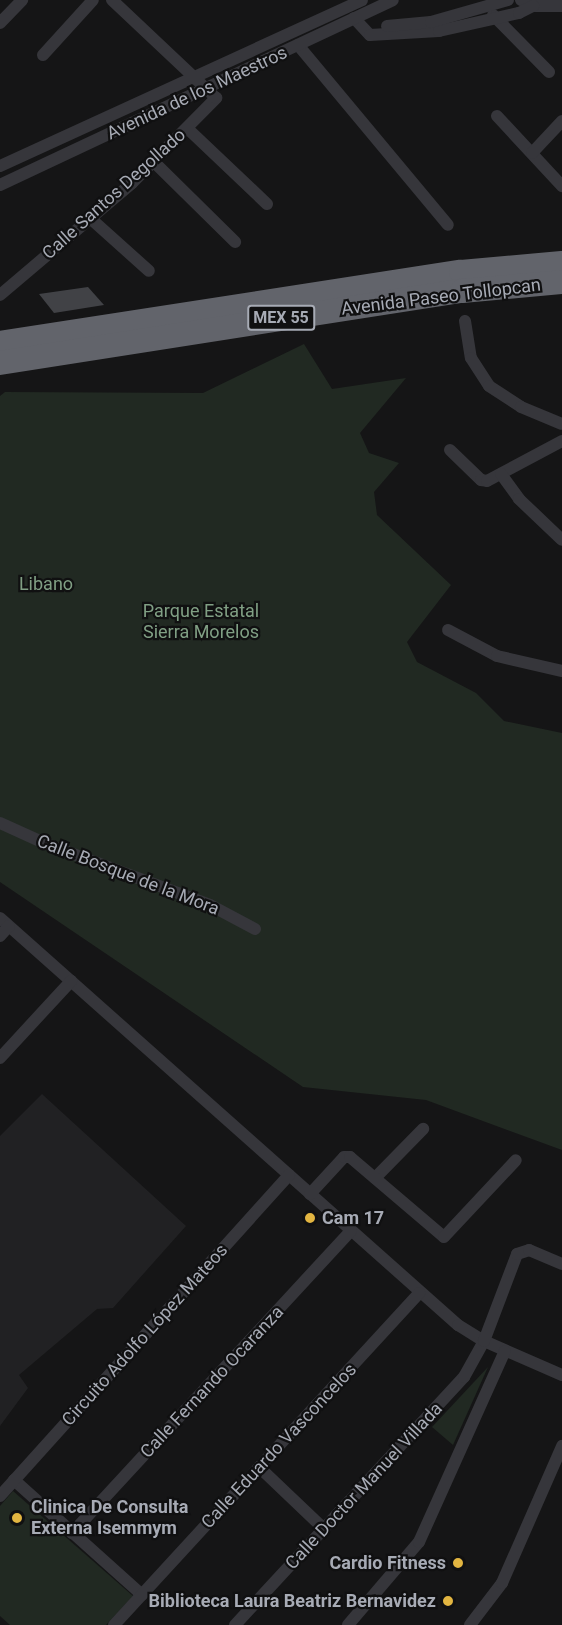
<!DOCTYPE html>
<meta charset="utf-8">
<style>
body{margin:0}
#map{position:relative;width:562px;height:1625px;overflow:hidden;background:#151516;font-family:Roboto,sans-serif}
div>[style]{position:absolute}
.built>*{inset:0;background:#212123}
.green>*{inset:0;background:#212922}
.building>*{inset:0;background:#414246}
.street>*{height:12px;margin:-6px;padding:0 6px;transform-origin:6px;border-radius:6px;background:#36363b}
.highway>*{height:24px;margin:-12px;padding:0 12px;transform-origin:12px;border-radius:12px;background:#62646b}
.dots>*{width:16px;height:16px;translate:-50% -50%;box-sizing:border-box;border:3px solid #101011;border-radius:50%}
span{translate:-50% -50%;white-space:nowrap;text-align:center;line-height:1.15;-webkit-text-stroke:4.5px #101011;paint-order:stroke}
.shield-label span{padding:2px 4px;background:#101011;border:2px solid;border-radius:4px;-webkit-text-stroke-width:0}
.shield-label{font-size:16px;color:#a7abb5;font-weight:700}
.street-label{font-size:18px;color:#a7abb5}
.park-label{font-size:18px;color:#809f84}
.poi-label{font-size:18px;color:#a7abb5;font-weight:700}
.left{translate:0 -50%;text-align:left}
.right{translate:-100% -50%;text-align:right}
</style>
<div id="map">
<div class="built">
<i style="clip-path:polygon(42px 1094px,186px 1226px,113px 1308px,97px 1309px,19px 1375px,28px 1388px,0 1426px,0 1136px)"></i>
</div>
<div class="green">
<i style="clip-path:polygon(304px 344px,332px 389px,406px 378px,360px 433px,369px 453px,399px 463px,374px 492px,377px 515px,451px 585px,407px 642px,417px 662px,476px 693px,504px 721px,562px 733px,562px 1150px,426px 1100px,303px 1087px,0 882px,0 396px,5px 392px,203px 393px)"></i>
<i style="clip-path:polygon(488px 1367px,453px 1445px,432px 1427px)"></i>
<i style="clip-path:polygon(13px 1491px,133px 1596px,106px 1625px,10px 1625px,0 1616px,0 1506px)"></i>
</div>
<div class="building">
<i style="clip-path:polygon(88px 287px,104px 305px,54px 313px,39px 294px)"></i>
</div>
<div class="street">
<i style="left:521px;top:0;width:13px;rotate:27deg"></i>
<i style="left:533px;top:6px;width:29px"></i>
<i style="left:493px;top:15px;width:80px;rotate:45.5deg"></i>
<i style="left:354px;top:18px;width:23px;rotate:47deg"></i>
<i style="left:370px;top:35px;width:69px;rotate:-3.3deg"></i>
<i style="left:439px;top:31px;width:82px;rotate:-12.7deg"></i>
<i style="left:519px;top:13px;width:16px;rotate:-27deg"></i>
<i style="left:0;top:23px;width:32px;rotate:-46deg"></i>
<i style="left:387px;top:26px;width:44px;rotate:-5.2deg"></i>
<i style="left:431px;top:22px;width:80px;rotate:-15.9deg"></i>
<i style="left:298px;top:45px;width:234px;rotate:50.2deg"></i>
<i style="left:43px;top:55px;width:74px;rotate:-47.7deg"></i>
<i style="left:497px;top:116px;width:96px;rotate:47.1deg"></i>
<i style="left:188px;top:129px;width:109px;rotate:43.5deg"></i>
<i style="left:532px;top:153px;width:44px;rotate:-46.8deg"></i>
<i style="left:154px;top:162px;width:114px;rotate:44.6deg"></i>
<i style="left:0;top:166px;width:398px;rotate:-24.6deg"></i>
<i style="left:0;top:185px;width:434px;rotate:-25.2deg"></i>
<i style="left:90px;top:218px;width:79px;rotate:41.9deg"></i>
<i style="left:0;top:295px;width:173px;rotate:-40.3deg"></i>
<i style="left:132px;top:183px;width:120px;rotate:-45.3deg"></i>
<i style="left:216px;top:98px;width:143px;rotate:-136.7deg"></i>
<i style="left:465px;top:321px;width:37px;rotate:81deg"></i>
<i style="left:471px;top:358px;width:33px;rotate:57deg"></i>
<i style="left:489px;top:386px;width:38px;rotate:33deg"></i>
<i style="left:521px;top:407px;width:44px;rotate:22.5deg"></i>
<i style="left:450px;top:450px;width:43px;rotate:44.1deg"></i>
<i style="left:481px;top:480px;width:6px;rotate:9deg"></i>
<i style="left:487px;top:481px;width:85px;rotate:-28.1deg"></i>
<i style="left:501px;top:474px;width:31px;rotate:54deg"></i>
<i style="left:519px;top:499px;width:59px;rotate:43.6deg"></i>
<i style="left:448px;top:630px;width:55px;rotate:28deg"></i>
<i style="left:497px;top:656px;width:67px;rotate:13deg"></i>
<i style="left:0;top:823px;width:48px;rotate:24.4deg"></i>
<i style="left:44px;top:843px;width:177px;rotate:20.5deg"></i>
<i style="left:210px;top:905px;width:51px;rotate:28.1deg"></i>
<i style="left:0;top:918px;width:613px;rotate:41.63deg"></i>
<i style="left:458px;top:1325px;width:31px;rotate:32deg"></i>
<i style="left:484px;top:1341px;width:85px;rotate:23.6deg"></i>
<i style="left:0;top:936px;width:13px;rotate:-48deg"></i>
<i style="left:0;top:1058px;width:105px;rotate:-47.3deg"></i>
<i style="left:375px;top:1178px;width:69px;rotate:-45.6deg"></i>
<i style="left:310px;top:1194px;width:50px;rotate:-47.4deg"></i>
<i style="left:344px;top:1157px;width:6px"></i>
<i style="left:350px;top:1157px;width:123px;rotate:40.4deg"></i>
<i style="left:444px;top:1237px;width:105px;rotate:-46.9deg"></i>
<i style="left:259px;top:1467px;width:90px;rotate:43.6deg"></i>
<i style="left:14px;top:1480px;width:172px;rotate:41.9deg"></i>
<i style="left:0;top:1496px;width:432px;rotate:-48deg"></i>
<i style="left:72px;top:1533px;width:411px;rotate:-47.3deg"></i>
<i style="left:114px;top:1625px;width:451px;rotate:-47.4deg"></i>
<i style="left:235px;top:1625px;width:338px;rotate:-47.3deg"></i>
<i style="left:464px;top:1377px;width:41px;rotate:-60.9deg"></i>
<i style="left:484px;top:1341px;width:93px;rotate:-69.2deg"></i>
<i style="left:517px;top:1254px;width:13px;rotate:-18deg"></i>
<i style="left:529px;top:1250px;width:36px;rotate:23deg"></i>
<i style="left:348px;top:1625px;width:109px;rotate:-49.5deg"></i>
<i style="left:419px;top:1542px;width:209px;rotate:-65.8deg"></i>
<i style="left:470px;top:1625px;width:53px;rotate:-52.7deg"></i>
<i style="left:502px;top:1583px;width:150px;rotate:-66.3deg"></i>
</div>
<div class="highway">
<i style="left:0;top:343px;width:466px;rotate:-8.8deg"></i>
<i style="left:461px;top:272px;width:101px;rotate:-5.1deg"></i>
<i style="left:0;top:363px;width:468px;rotate:-8.9deg"></i>
<i style="left:462px;top:291px;width:100px;rotate:-5.1deg"></i>
</div>
<div class="dots">
<i style="left:310px;top:1218px;background:#e2b541"></i>
<i style="left:17px;top:1518px;background:#e2b541"></i>
<i style="left:458px;top:1563px;background:#e2b541"></i>
<i style="left:448px;top:1601px;background:#e2b541"></i>
</div>
<div class="shield-label">
<span style="left:281px;top:318px">MEX 55</span>
</div>
<div class="street-label">
<span style="left:197px;top:93px;rotate:-25deg">Avenida de los Maestros</span>
<span style="left:114px;top:194px;rotate:-42deg">Calle Santos Degollado</span>
<span style="left:441px;top:297px;rotate:-7deg">Avenida Paseo Tollopcan</span>
<span style="left:128px;top:875px;rotate:21deg">Calle Bosque de la Mora</span>
<span style="left:145px;top:1335px;rotate:-48deg">Circuito Adolfo López Mateos</span>
<span style="left:212px;top:1382px;rotate:-47deg">Calle Fernando Ocaranza</span>
<span style="left:279px;top:1446px;rotate:-47deg">Calle Eduardo Vasconcelos</span>
<span style="left:364px;top:1486px;rotate:-47deg">Calle Doctor Manuel Villada</span>
</div>
<div class="park-label">
<span style="left:46px;top:584px">Libano</span>
<span style="left:201px;top:622px">Parque Estatal<br>Sierra Morelos</span>
</div>
<div class="poi-label">
<span class="left" style="left:322px;top:1218px">Cam 17</span>
<span class="left" style="left:31px;top:1518px">Clinica De Consulta<br>Externa Isemmym</span>
<span class="right" style="left:446px;top:1563px">Cardio Fitness</span>
<span class="right" style="left:436px;top:1601px">Biblioteca Laura Beatriz Bernavidez</span>
</div>
</div>
